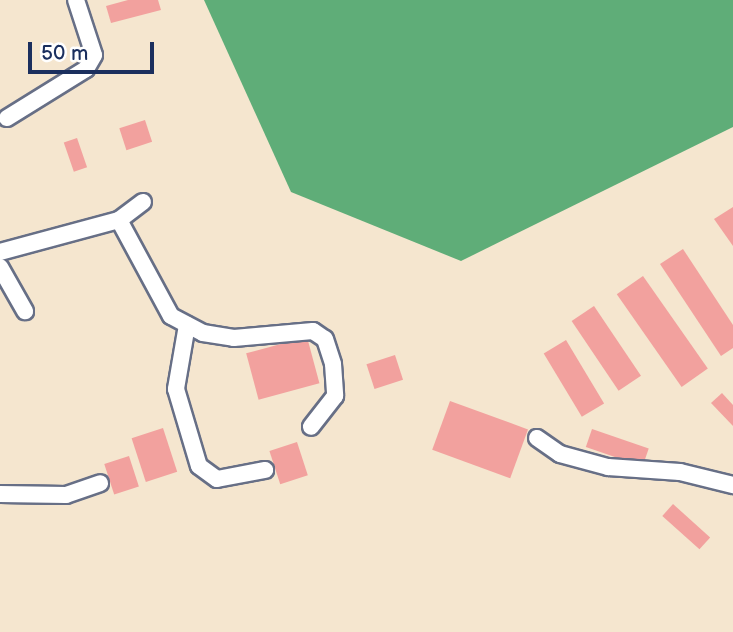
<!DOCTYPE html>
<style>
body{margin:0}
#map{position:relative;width:733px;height:632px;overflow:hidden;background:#f5e6cf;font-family:"Balsamiq Sans",sans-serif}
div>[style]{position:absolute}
.forest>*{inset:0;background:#5fad78}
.building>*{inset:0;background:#f2a19e;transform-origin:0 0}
.roads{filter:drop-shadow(2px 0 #676f86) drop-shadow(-2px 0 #676f86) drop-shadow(0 2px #676f86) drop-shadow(0 -2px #676f86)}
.street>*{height:16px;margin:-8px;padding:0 8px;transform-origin:8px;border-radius:8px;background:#fff}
span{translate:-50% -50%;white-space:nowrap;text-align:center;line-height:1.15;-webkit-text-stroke:6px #fff;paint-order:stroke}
.scale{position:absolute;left:28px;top:42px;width:126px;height:32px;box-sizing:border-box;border:4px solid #1b2f5e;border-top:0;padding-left:9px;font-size:21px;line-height:24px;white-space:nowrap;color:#1b2f5e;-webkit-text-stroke:5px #fff;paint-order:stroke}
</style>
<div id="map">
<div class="forest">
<i style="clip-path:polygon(204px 0,733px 0,733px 127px,461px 261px,291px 192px)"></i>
</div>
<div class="building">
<i style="clip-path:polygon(128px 0,158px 0,161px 10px,111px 23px,106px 6px)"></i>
<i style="left:145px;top:120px;width:23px;height:27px;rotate:72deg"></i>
<i style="left:77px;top:138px;width:31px;height:14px;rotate:71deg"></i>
<i style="clip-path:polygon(733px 207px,733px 246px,714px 219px)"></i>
<i style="clip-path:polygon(683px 249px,733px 325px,733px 348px,721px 356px,660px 264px)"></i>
<i style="left:643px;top:276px;width:113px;height:32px;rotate:55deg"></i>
<i style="left:594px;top:306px;width:84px;height:27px;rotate:56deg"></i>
<i style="left:307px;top:337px;width:48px;height:63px;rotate:75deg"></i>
<i style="left:566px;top:340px;width:74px;height:26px;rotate:59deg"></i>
<i style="left:395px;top:355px;width:26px;height:30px;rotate:72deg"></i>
<i style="clip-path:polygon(722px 393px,733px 405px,733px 426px,711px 403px)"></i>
<i style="left:450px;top:401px;width:83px;height:52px;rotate:20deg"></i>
<i style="left:163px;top:428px;width:46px;height:33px;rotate:72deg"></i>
<i style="left:592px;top:429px;width:60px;height:19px;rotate:19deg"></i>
<i style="left:297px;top:442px;width:35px;height:29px;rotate:72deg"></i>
<i style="left:129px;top:456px;width:32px;height:26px;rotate:72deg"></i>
<i style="left:673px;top:504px;width:50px;height:16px;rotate:42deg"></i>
</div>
<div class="roads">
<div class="street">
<i style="left:7px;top:118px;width:93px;rotate:-31.8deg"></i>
<i style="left:86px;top:69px;width:16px;rotate:-60deg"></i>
<i style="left:94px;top:55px;width:58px;rotate:-108.1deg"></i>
<i style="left:119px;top:220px;width:109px;rotate:61.6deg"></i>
<i style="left:171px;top:316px;width:36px;rotate:28deg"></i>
<i style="left:203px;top:333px;width:31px;rotate:9deg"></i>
<i style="left:234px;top:338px;width:79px;rotate:-5.1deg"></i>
<i style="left:313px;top:331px;width:14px;rotate:34deg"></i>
<i style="left:325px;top:339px;width:26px;rotate:72deg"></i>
<i style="left:333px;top:364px;width:32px;rotate:86deg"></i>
<i style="left:335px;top:396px;width:39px;rotate:128deg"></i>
<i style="left:0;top:252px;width:123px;rotate:-15.1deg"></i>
<i style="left:119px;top:220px;width:30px;rotate:-37deg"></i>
<i style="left:0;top:267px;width:51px;rotate:60.4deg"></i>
<i style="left:187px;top:325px;width:65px;rotate:99.8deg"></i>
<i style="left:176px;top:389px;width:80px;rotate:73.4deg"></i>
<i style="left:199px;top:466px;width:22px;rotate:36deg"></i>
<i style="left:217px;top:479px;width:49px;rotate:-10.6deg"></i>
<i style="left:537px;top:438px;width:28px;rotate:35deg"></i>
<i style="left:560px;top:454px;width:50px;rotate:15.2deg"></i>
<i style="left:608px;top:467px;width:72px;rotate:4deg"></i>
<i style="left:680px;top:472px;width:55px;rotate:13.8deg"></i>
<i style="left:0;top:494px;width:66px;rotate:0.9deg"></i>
<i style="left:66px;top:495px;width:36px;rotate:-19deg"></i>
</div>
</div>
<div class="scale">50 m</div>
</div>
